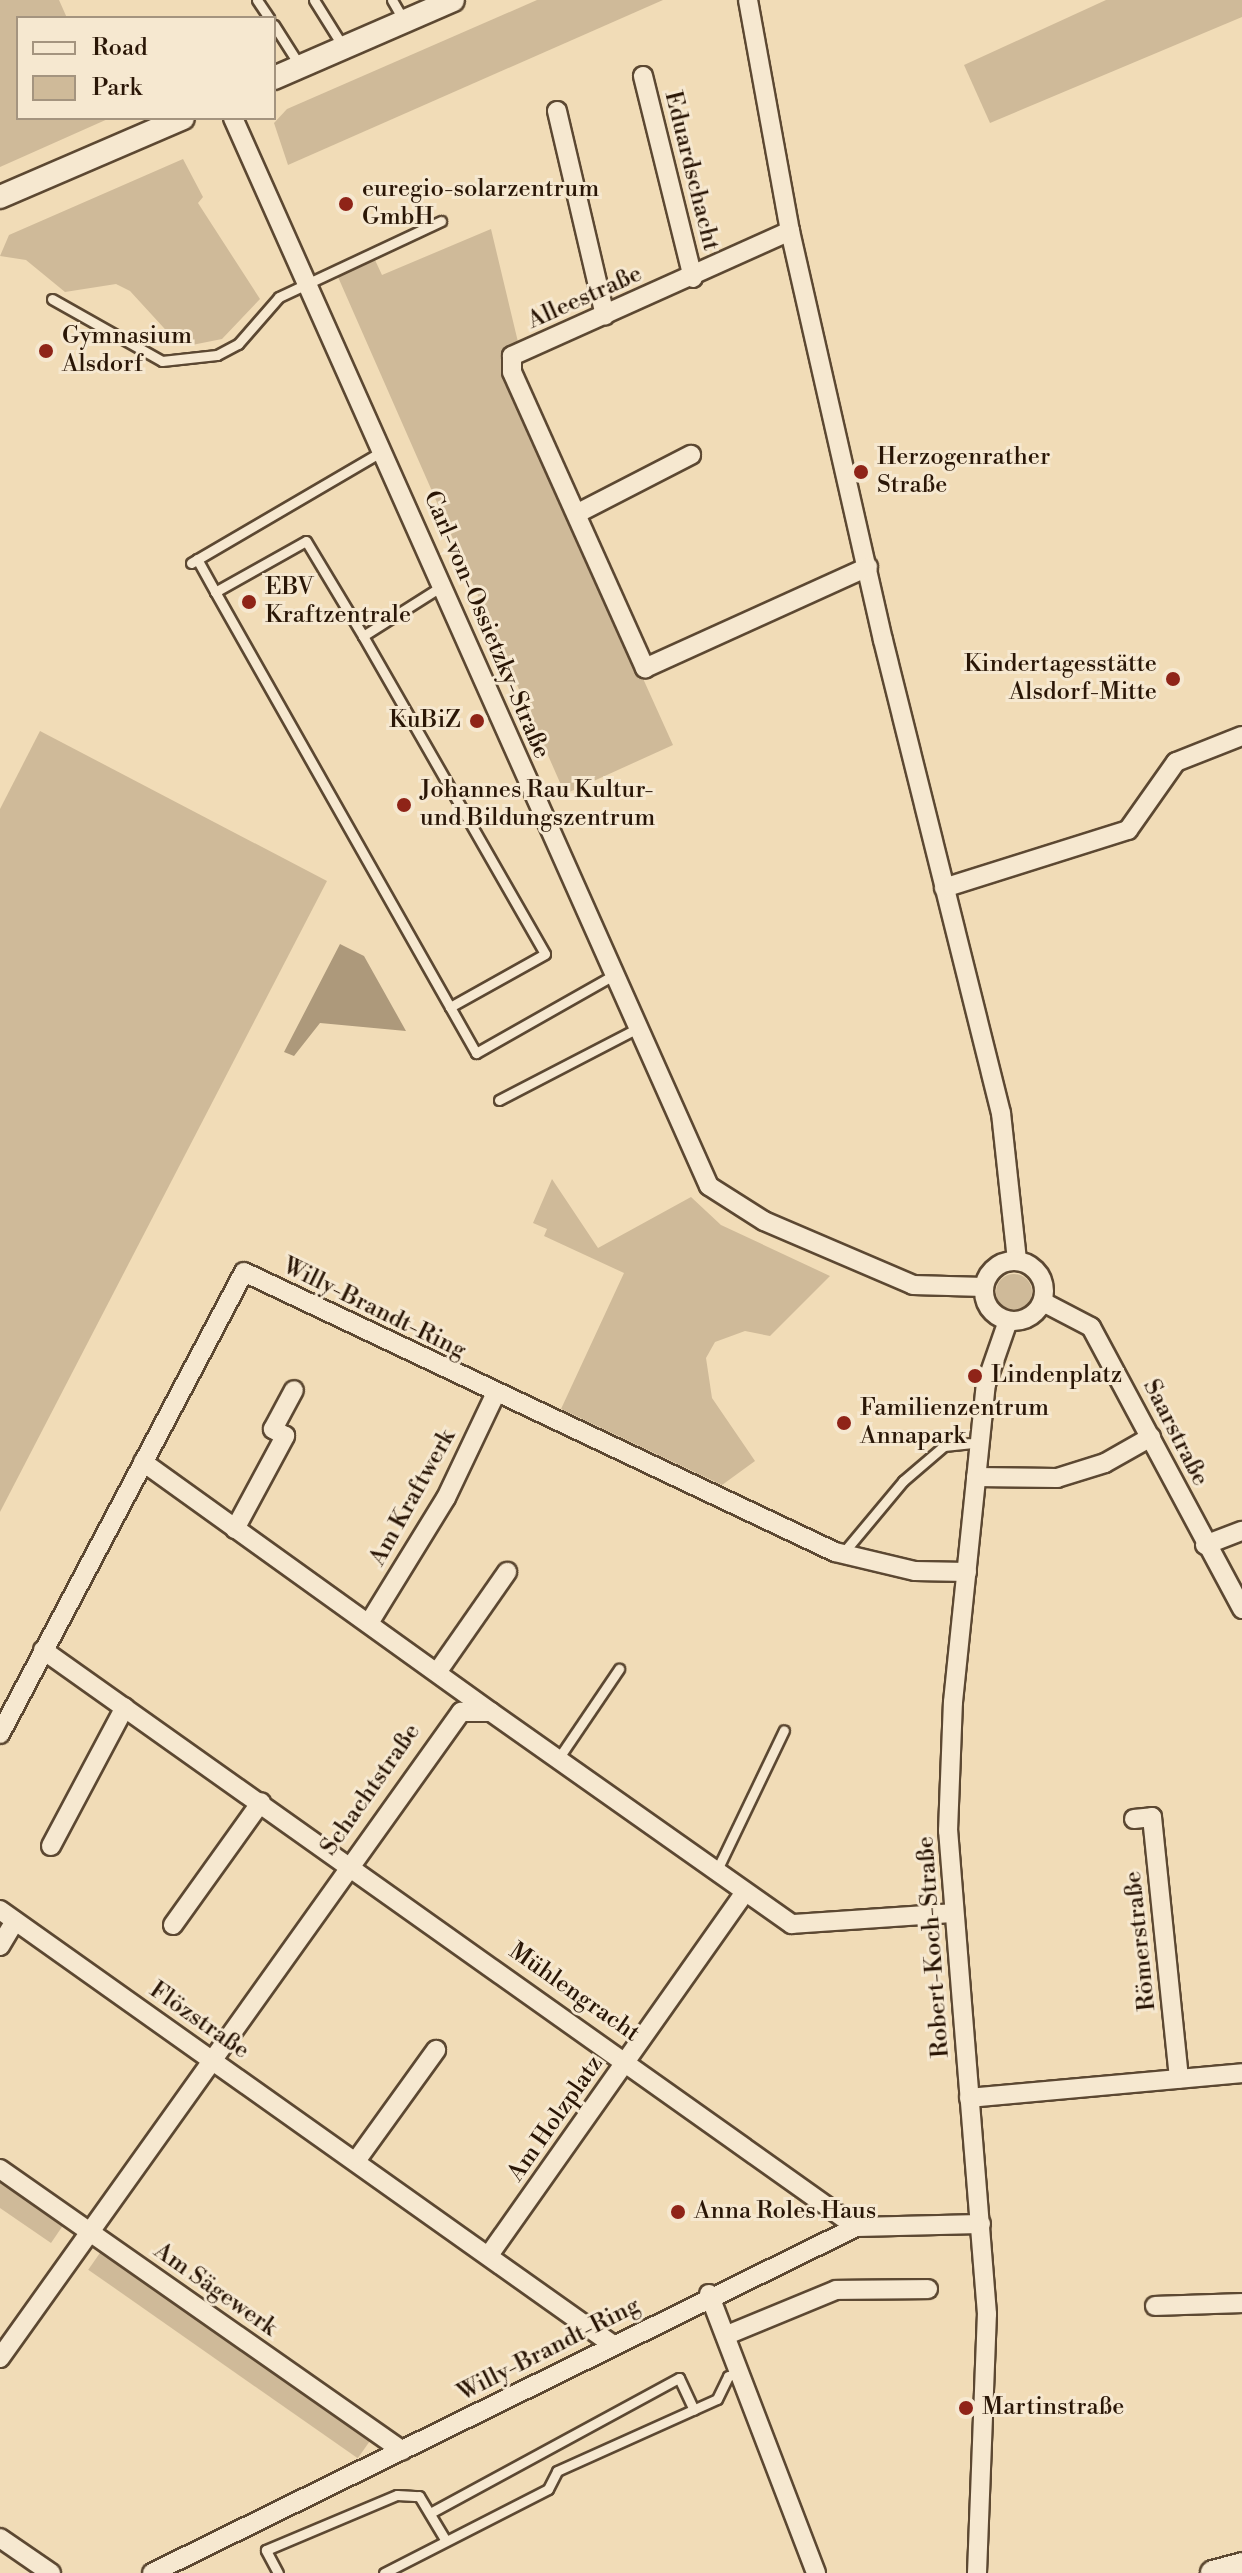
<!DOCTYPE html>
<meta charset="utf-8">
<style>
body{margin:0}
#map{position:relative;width:1242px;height:2573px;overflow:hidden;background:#f1dcb7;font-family:"Libre Bodoni",serif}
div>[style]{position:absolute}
.green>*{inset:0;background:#cfba99;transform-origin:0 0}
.round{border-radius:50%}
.water>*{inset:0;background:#ad997b}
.roads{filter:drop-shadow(2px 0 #5c4832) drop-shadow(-2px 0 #5c4832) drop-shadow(0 2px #5c4832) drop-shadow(0 -2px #5c4832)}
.service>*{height:9px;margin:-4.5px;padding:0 4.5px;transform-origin:4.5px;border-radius:4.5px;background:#f6e8d0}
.minor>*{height:18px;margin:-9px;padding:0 9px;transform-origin:9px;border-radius:9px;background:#f6e8d0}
.minor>.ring{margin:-9px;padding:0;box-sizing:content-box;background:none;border:18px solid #f6e8d0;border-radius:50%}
.tertiary>*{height:22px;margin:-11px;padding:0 11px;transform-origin:11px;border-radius:11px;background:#f6e8d0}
.secondary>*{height:24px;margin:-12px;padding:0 12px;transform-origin:12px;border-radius:12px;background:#f6e8d0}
.dots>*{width:22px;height:22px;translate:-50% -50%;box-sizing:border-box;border:4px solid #f6e8d0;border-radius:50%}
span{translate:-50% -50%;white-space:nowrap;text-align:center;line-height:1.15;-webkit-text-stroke:6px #f6e8d0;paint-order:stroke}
.street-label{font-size:24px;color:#2a1606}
.poi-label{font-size:24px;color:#2a1606}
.left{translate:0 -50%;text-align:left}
.right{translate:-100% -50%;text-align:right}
.legend{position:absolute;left:16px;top:16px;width:260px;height:104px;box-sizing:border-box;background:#f6e8d0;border:2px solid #a4947f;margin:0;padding:10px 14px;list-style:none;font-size:24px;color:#2a1606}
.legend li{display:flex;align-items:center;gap:16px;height:40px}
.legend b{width:40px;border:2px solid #a4947f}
</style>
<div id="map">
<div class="green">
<i style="clip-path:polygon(0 0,59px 0,67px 18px,18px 18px,18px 118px,110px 118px,0 167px)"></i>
<i style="clip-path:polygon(537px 0,663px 0,288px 165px,274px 123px,287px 109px)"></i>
<i style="clip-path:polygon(1106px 0,1242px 0,1242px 17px,990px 123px,964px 65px)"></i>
<i style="clip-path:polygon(183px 159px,203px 197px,198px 203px,260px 299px,222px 339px,192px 345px,174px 339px,130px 291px,116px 284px,65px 292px,26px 260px,0 256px,9px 235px)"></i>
<i style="clip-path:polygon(491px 229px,518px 342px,504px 351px,503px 368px,673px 745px,565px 794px,338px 277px,375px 260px,382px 275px)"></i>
<i style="clip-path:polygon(40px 731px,327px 881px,0 1512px,0 809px)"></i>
<i style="clip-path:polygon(552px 1179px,598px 1248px,691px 1197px,721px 1225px,830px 1276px,770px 1336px,745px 1331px,715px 1342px,706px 1358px,712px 1398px,755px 1461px,722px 1485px,561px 1409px,624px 1273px,544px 1236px,547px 1229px,533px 1223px)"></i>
<i class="round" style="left:996px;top:1274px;width:36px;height:36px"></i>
<i style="clip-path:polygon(0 2178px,64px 2224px,51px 2243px,0 2208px)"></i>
<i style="left:102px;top:2250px;width:329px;height:24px;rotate:35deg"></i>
</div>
<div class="water">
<i style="clip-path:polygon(340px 944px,364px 956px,406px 1031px,320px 1023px,294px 1056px,284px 1052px)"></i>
</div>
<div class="roads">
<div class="service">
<i style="left:257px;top:0;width:22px;rotate:56deg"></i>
<i style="left:314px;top:0;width:57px;rotate:58deg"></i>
<i style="left:392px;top:0;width:24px;rotate:60deg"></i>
<i style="left:274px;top:25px;width:49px;rotate:57.6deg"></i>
<i style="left:52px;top:299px;width:126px;rotate:29.4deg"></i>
<i style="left:162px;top:361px;width:55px;rotate:-6.2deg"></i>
<i style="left:217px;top:355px;width:24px;rotate:-28deg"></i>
<i style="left:238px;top:344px;width:62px;rotate:-48.9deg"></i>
<i style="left:279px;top:297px;width:179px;rotate:-25.1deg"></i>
<i style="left:197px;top:559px;width:38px;rotate:61deg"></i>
<i style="left:191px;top:563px;width:224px;rotate:-30.3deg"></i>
<i style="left:363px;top:636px;width:366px;rotate:60.2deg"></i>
<i style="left:545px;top:954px;width:109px;rotate:150.8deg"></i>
<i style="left:450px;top:1007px;width:477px;rotate:-119.5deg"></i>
<i style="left:215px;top:592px;width:104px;rotate:-29.3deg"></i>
<i style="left:306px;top:541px;width:111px;rotate:59deg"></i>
<i style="left:363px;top:636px;width:93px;rotate:-32.3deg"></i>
<i style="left:450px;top:1007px;width:53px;rotate:60.5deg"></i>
<i style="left:476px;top:1053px;width:159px;rotate:-29.5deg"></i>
<i style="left:499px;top:1100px;width:154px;rotate:-27.4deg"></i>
<i style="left:843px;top:1553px;width:94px;rotate:-50.2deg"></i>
<i style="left:903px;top:1481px;width:54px;rotate:-40.5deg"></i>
<i style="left:944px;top:1446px;width:36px;rotate:-6deg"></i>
<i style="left:558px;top:1759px;width:109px;rotate:-55.9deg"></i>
<i style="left:716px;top:1872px;width:157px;rotate:-64.4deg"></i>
<i style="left:432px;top:2512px;width:281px;rotate:-28.5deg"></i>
<i style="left:679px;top:2378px;width:35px;rotate:65deg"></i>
<i style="left:278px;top:2573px;width:26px;rotate:-118deg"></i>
<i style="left:266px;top:2550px;width:142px;rotate:-22.8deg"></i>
<i style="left:397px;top:2495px;width:22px;rotate:3deg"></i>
<i style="left:419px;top:2496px;width:52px;rotate:59deg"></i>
<i style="left:384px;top:2573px;width:184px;rotate:-27.1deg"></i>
<i style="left:548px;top:2489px;width:20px;rotate:-63deg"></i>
<i style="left:557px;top:2471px;width:175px;rotate:-24.2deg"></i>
<i style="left:717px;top:2399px;width:25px;rotate:-64deg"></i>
<i style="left:728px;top:2376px;width:12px;rotate:-14deg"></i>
</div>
<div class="minor">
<i style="left:748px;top:0;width:235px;rotate:79.7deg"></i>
<i style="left:790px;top:231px;width:419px;rotate:77.2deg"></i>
<i style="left:883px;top:640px;width:487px;rotate:76deg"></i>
<i style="left:1001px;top:1113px;width:148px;rotate:83.8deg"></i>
<i style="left:643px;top:76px;width:208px;rotate:76.1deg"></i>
<i style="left:557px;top:111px;width:210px;rotate:76.8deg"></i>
<i style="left:233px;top:118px;width:1169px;rotate:65.98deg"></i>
<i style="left:709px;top:1186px;width:65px;rotate:32.5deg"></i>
<i style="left:764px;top:1221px;width:162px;rotate:23.2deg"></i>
<i style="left:913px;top:1285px;width:71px;rotate:1.6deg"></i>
<i style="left:790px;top:231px;width:305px;rotate:155.8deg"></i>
<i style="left:512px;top:356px;width:16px;rotate:90deg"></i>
<i style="left:512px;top:372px;width:325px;rotate:65.8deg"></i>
<i style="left:645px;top:668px;width:245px;rotate:-24.4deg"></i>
<i style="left:580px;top:512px;width:125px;rotate:-27.2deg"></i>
<i style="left:944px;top:888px;width:193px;rotate:-17.5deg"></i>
<i style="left:1128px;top:830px;width:83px;rotate:-54.8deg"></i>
<i style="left:1176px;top:762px;width:71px;rotate:-21.5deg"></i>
<i class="ring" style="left:984px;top:1261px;width:42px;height:42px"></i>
<i style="left:1043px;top:1302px;width:54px;rotate:27.5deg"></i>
<i style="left:1091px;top:1327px;width:320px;rotate:61.8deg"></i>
<i style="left:143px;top:1462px;width:428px;rotate:35.7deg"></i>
<i style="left:976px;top:1477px;width:81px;rotate:0.7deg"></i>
<i style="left:1057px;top:1478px;width:50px;rotate:-17.4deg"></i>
<i style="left:1105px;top:1463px;width:53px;rotate:-29.5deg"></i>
<i style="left:235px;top:1529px;width:106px;rotate:-61.7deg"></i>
<i style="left:285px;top:1436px;width:14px;rotate:-150deg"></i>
<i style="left:273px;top:1429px;width:44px;rotate:-61.7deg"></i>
<i style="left:1205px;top:1545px;width:40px;rotate:-21deg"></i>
<i style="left:369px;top:1623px;width:147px;rotate:-58.4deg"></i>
<i style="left:446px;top:1498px;width:114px;rotate:-64.6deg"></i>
<i style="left:43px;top:1650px;width:997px;rotate:35.36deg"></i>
<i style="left:438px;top:1671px;width:121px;rotate:-55.1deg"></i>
<i style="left:0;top:1734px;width:522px;rotate:-62.16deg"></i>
<i style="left:244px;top:1272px;width:654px;rotate:25.35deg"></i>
<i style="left:835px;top:1552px;width:82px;rotate:13.4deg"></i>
<i style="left:915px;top:1571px;width:52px;rotate:1.1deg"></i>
<i style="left:1134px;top:1819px;width:18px;rotate:-6deg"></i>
<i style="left:1152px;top:1817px;width:263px;rotate:84.1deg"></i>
<i style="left:51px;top:1846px;width:157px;rotate:-62deg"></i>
<i style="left:0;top:1910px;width:752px;rotate:35.36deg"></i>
<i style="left:173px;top:1925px;width:151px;rotate:-54.4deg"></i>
<i style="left:0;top:1946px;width:29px;rotate:-59deg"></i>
<i style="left:969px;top:2098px;width:274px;rotate:-5.2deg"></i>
<i style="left:356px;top:2161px;width:137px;rotate:-54.2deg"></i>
<i style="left:0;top:2169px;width:491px;rotate:35deg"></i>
<i style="left:489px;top:2255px;width:444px;rotate:-54.8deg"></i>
<i style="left:709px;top:2294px;width:299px;rotate:69deg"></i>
<i style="left:1155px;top:2306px;width:87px;rotate:-2deg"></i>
<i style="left:727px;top:2335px;width:118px;rotate:-22.4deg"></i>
<i style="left:836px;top:2290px;width:92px;rotate:-0.6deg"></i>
<i style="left:0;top:2358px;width:794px;rotate:-54.49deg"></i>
<i style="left:461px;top:1712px;width:30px"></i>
<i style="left:491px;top:1712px;width:368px;rotate:35.2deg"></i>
<i style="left:792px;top:1924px;width:162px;rotate:-3.9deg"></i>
<i style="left:0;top:2538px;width:62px;rotate:34.5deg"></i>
<i style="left:152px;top:2573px;width:784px;rotate:-26.17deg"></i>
<i style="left:856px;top:2227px;width:125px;rotate:-1.4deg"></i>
<i style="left:977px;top:2573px;width:259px;rotate:-87.8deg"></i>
<i style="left:987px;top:2314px;width:485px;rotate:-94.6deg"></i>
<i style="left:948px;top:1831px;width:129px;rotate:-87.8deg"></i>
<i style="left:953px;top:1702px;width:320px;rotate:-84.1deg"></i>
<i style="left:986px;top:1384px;width:67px;rotate:-70.8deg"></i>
</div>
<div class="tertiary">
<i style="left:274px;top:78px;width:195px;rotate:-23.5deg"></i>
<i style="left:0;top:197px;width:199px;rotate:-23.3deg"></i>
</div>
<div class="secondary">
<i style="left:1213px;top:2573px;width:30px;rotate:-15deg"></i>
</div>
</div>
<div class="dots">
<i style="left:346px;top:204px;background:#8f2418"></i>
<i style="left:46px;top:351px;background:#8f2418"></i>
<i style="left:861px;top:472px;background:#8f2418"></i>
<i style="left:249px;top:602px;background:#8f2418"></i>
<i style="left:1173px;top:679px;background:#8f2418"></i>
<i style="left:477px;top:721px;background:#8f2418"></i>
<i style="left:404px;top:805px;background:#8f2418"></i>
<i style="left:975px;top:1376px;background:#8f2418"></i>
<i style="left:844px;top:1423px;background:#8f2418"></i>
<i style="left:678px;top:2212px;background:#8f2418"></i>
<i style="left:966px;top:2408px;background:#8f2418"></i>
</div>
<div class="street-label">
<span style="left:691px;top:171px;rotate:76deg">Eduardschacht</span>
<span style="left:585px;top:298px;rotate:-24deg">Alleestraße</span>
<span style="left:486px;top:625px;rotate:67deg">Carl-von-Ossietzky-Straße</span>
<span style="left:374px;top:1309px;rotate:26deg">Willy-Brandt-Ring</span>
<span style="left:1175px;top:1433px;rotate:63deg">Saarstraße</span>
<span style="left:413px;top:1498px;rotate:-61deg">Am Kraftwerk</span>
<span style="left:371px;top:1790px;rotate:-55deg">Schachtstraße</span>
<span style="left:1141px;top:1941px;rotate:-96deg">Römerstraße</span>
<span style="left:934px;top:1947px;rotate:-94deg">Robert-Koch-Straße</span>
<span style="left:574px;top:1993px;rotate:35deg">Mühlengracht</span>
<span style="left:199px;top:2021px;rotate:35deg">Flözstraße</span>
<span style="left:556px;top:2119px;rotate:-55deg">Am Holzplatz</span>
<span style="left:215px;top:2290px;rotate:35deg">Am Sägewerk</span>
<span style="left:549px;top:2350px;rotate:-27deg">Willy-Brandt-Ring</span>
</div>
<div class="poi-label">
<span class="left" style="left:362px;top:204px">euregio-solarzentrum<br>GmbH</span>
<span class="left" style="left:62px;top:351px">Gymnasium<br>Alsdorf</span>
<span class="left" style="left:877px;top:472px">Herzogenrather<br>Straße</span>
<span class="left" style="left:265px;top:602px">EBV<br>Kraftzentrale</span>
<span class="right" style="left:1157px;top:679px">Kindertagesstätte<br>Alsdorf-Mitte</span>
<span class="right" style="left:461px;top:721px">KuBiZ</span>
<span class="left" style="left:420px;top:805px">Johannes Rau Kultur-<br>und Bildungszentrum</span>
<span class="left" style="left:991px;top:1376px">Lindenplatz</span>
<span class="left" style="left:860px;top:1423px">Familienzentrum<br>Annapark</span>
<span class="left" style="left:694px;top:2212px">Anna Roles Haus</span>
<span class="left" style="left:982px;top:2408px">Martinstraße</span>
</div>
<ul class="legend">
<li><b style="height:10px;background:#f6e8d0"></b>Road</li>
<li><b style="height:22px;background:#cfba99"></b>Park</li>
</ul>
</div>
